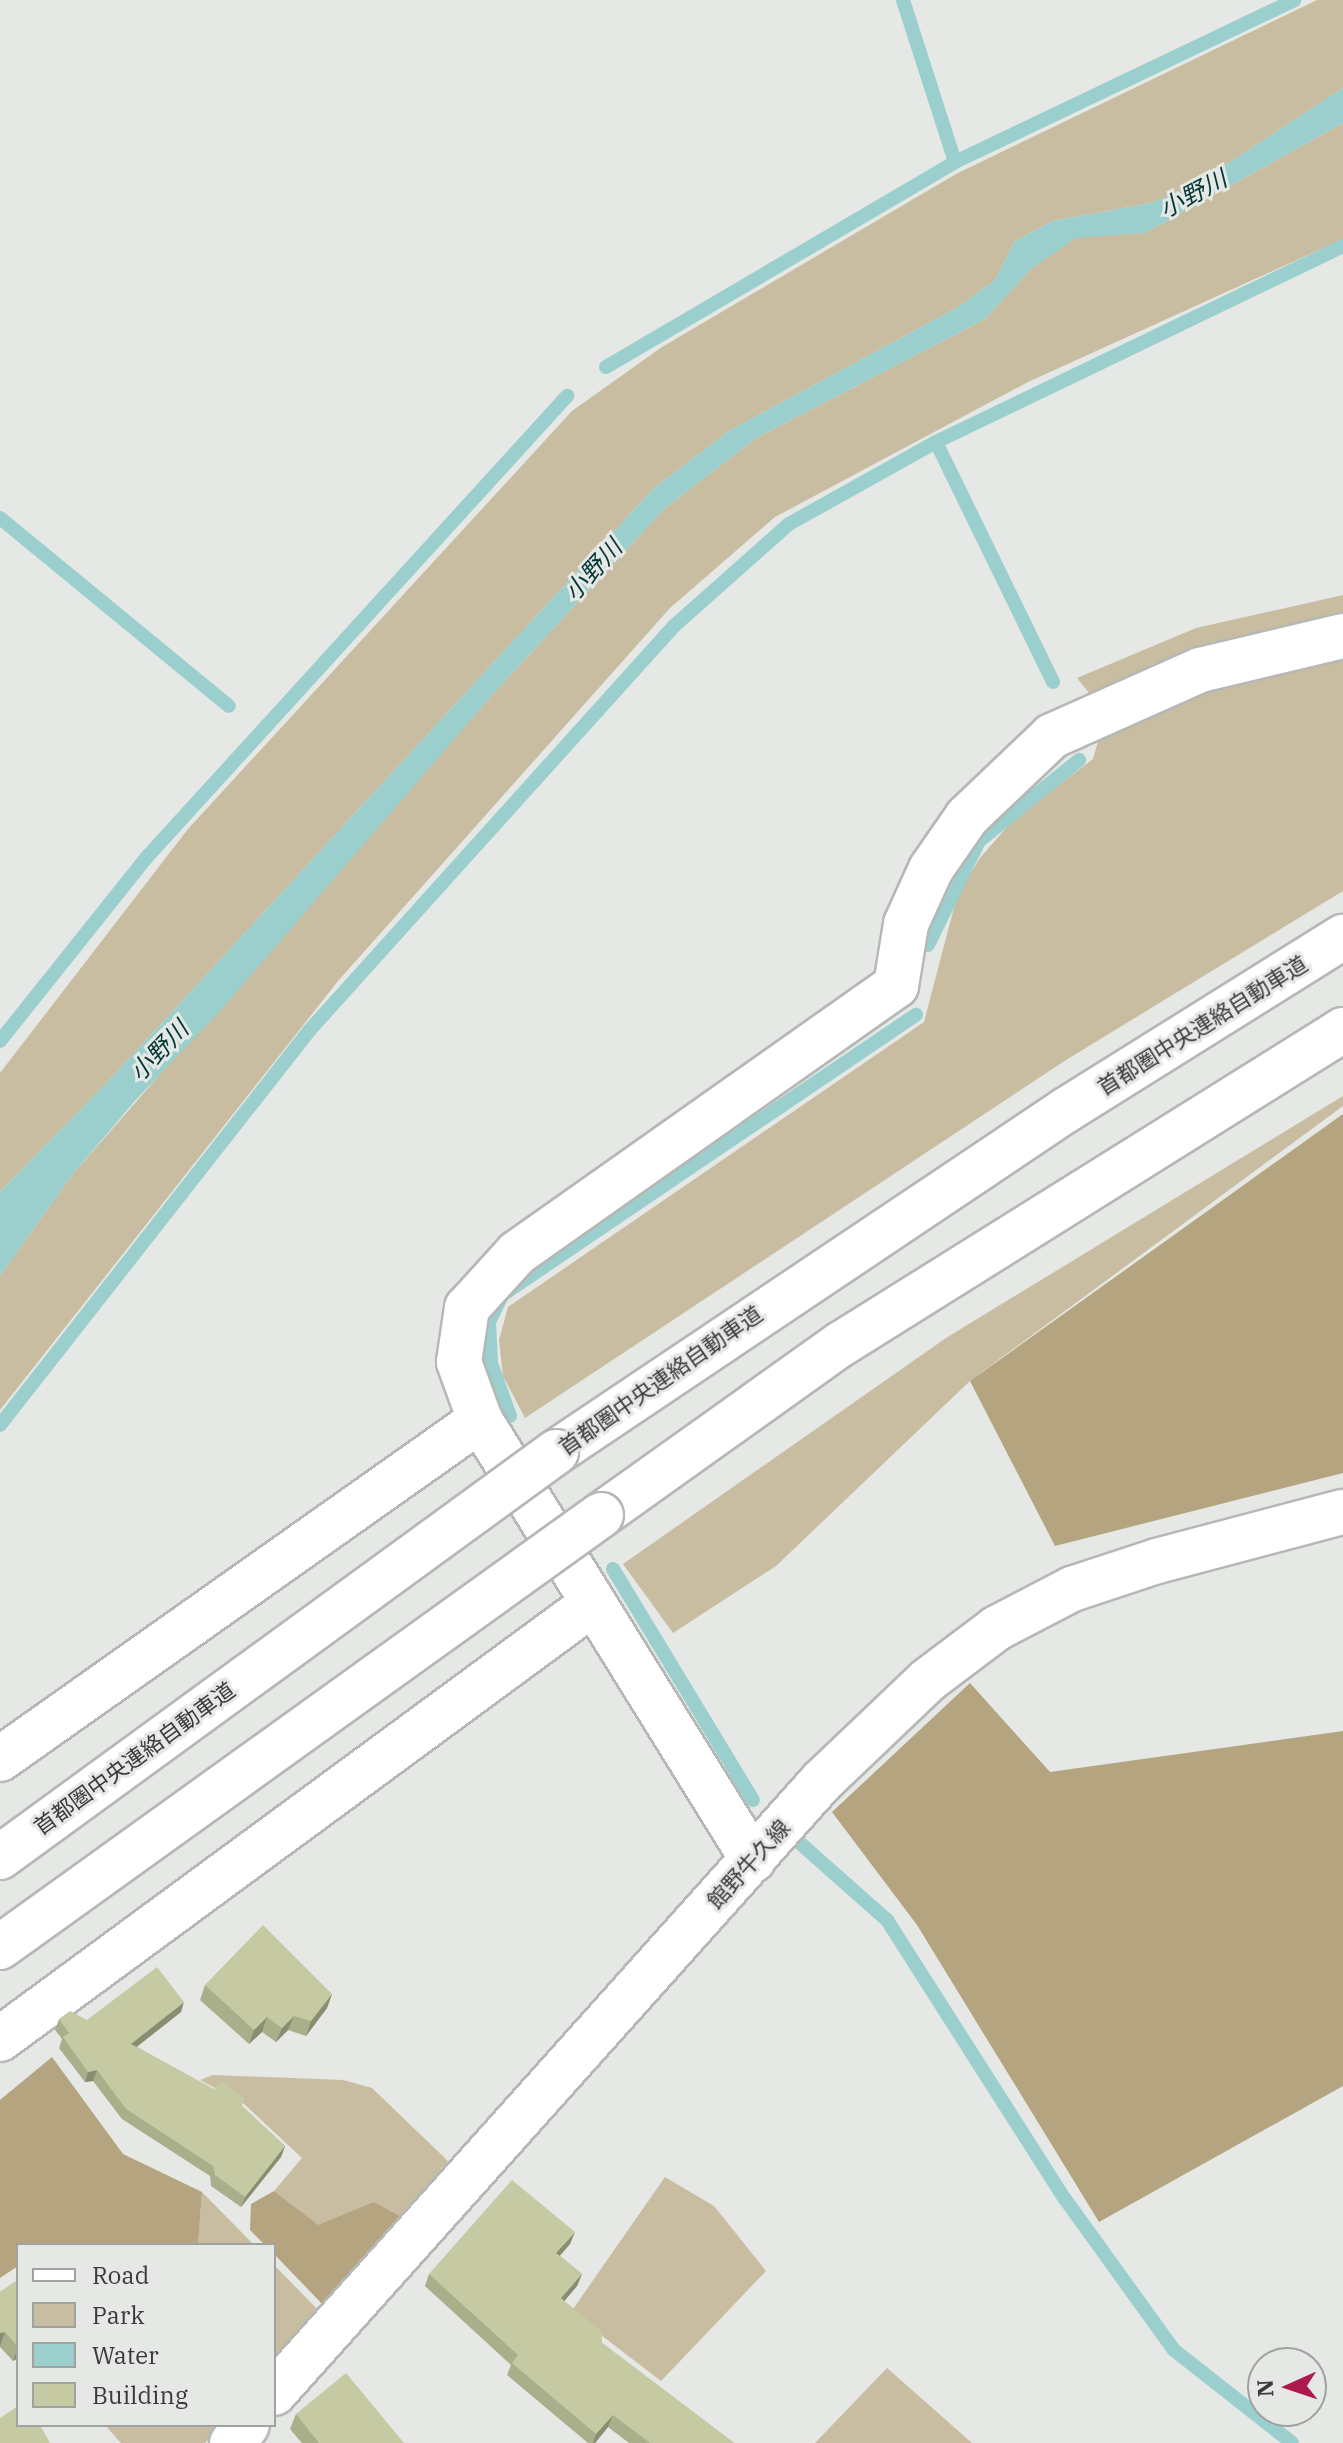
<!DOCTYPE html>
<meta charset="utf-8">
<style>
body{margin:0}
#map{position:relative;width:1343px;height:2443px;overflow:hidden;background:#e5e8e4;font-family:"IBM Plex Serif","Noto Sans JP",serif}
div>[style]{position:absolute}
.green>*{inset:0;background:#c8bca1}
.forest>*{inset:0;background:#b4a47f}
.water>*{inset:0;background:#9bcfce}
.stream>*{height:14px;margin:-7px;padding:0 7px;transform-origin:7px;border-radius:7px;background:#9bcfce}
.roads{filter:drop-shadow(2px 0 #b5b8b5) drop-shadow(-2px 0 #b5b8b5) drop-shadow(0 2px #b5b8b5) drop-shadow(0 -2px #b5b8b5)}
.minor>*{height:44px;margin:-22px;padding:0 22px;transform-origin:22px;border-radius:22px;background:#fff}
.secondary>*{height:44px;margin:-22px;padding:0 22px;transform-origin:22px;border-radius:22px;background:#fff}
.motorway>*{height:44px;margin:-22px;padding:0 22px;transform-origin:22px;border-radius:22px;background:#fff}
.bridges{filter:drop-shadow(2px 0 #b5b8b5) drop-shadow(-2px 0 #b5b8b5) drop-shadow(0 2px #b5b8b5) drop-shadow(0 -2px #b5b8b5)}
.motorway-bridge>*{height:44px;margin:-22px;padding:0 22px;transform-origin:22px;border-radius:22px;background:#fff}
.wall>*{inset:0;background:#a9ae8b}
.shaded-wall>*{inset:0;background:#8a8d71}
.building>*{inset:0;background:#c5caa2}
span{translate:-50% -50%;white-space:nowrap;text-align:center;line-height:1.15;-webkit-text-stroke:6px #e5e8e4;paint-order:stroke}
.street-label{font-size:22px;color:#393a39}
.water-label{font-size:24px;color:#023736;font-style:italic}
.legend{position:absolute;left:16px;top:2243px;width:260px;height:184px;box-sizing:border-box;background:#e5e8e4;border:2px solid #a0a2a0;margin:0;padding:10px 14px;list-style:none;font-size:24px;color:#393a39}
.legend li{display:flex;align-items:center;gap:16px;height:40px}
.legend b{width:40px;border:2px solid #a0a2a0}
.north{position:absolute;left:1247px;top:2347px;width:80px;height:80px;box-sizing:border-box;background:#e5e8e4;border:2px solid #a0a2a0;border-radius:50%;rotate:267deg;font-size:22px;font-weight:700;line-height:32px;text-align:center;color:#393a39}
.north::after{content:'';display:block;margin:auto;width:28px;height:36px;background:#ab194f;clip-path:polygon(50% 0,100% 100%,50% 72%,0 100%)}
</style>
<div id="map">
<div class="green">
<i style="clip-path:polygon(1317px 0,1343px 0,1343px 88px,1192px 187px,1151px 203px,1053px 221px,1015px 241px,995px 280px,958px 307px,729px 431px,654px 488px,116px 1073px,0 1192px,0 1073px,188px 829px,572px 411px,662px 347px,956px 174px)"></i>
<i style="clip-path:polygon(1343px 123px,1343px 239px,1028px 382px,775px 517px,670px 608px,338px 981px,0 1410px,0 1276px,72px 1175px,493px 694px,665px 508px,758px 437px,985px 319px,1031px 269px,1076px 237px,1145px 233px)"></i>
<i style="clip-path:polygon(1343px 595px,1343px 625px,1093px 698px,1077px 678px,1196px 628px)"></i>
<i style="clip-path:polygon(1343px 654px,1343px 891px,1066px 1060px,525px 1418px,503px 1376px,499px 1340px,508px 1307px,924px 1022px,957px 896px,980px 858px,1013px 820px,1093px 759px,1099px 738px,1159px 707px)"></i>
<i style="clip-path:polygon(1343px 1096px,1343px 1106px,970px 1381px,776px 1566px,673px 1633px,623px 1564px,946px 1338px)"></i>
<i style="clip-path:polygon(213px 2075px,343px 2080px,372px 2088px,448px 2161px,402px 2217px,374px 2202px,318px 2226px,274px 2191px,302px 2158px,243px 2103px,200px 2080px)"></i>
<i style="clip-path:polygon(665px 2177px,714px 2206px,766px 2271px,661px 2381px,571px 2312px)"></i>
<i style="clip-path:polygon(202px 2192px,254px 2245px,198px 2245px)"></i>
<i style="clip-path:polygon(274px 2265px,324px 2316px,274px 2369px)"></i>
<i style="clip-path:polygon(887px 2368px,972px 2443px,815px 2443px)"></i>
<i style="clip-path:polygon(105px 2425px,222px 2425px,205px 2443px,121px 2443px)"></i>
</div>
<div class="forest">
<i style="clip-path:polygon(1343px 1114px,1343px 1473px,1055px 1546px,970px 1381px)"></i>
<i style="clip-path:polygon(970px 1683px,1050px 1772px,1343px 1731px,1343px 2086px,1099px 2222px,917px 1925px,832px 1812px)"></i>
<i style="clip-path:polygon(52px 2057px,123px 2154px,202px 2192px,198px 2245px,18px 2245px,18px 2266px,0 2278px,0 2100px)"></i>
<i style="clip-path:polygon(274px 2191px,318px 2225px,374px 2202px,402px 2217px,326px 2308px,274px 2254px,274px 2245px,265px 2245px,250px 2230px,251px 2204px)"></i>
</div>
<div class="water">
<i style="clip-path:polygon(1343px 88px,1343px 123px,1145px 233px,1076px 238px,1031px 269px,985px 319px,758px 437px,665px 508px,493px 694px,221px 1010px,134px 1102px,72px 1175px,0 1276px,0 1192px,116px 1073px,654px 488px,729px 431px,958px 307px,995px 280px,1015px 241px,1053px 221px,1151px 203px,1192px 187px)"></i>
</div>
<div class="stream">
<i style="left:903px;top:0;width:170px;rotate:72.2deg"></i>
<i style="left:606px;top:367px;width:405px;rotate:-30.4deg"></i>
<i style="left:955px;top:162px;width:376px;rotate:-25.5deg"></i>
<i style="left:936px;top:442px;width:267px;rotate:64deg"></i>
<i style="left:0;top:518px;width:296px;rotate:39.4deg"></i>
<i style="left:928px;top:945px;width:116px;rotate:-63.9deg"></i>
<i style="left:979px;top:841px;width:129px;rotate:-39deg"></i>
<i style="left:0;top:1041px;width:236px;rotate:-51.4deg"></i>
<i style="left:147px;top:857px;width:624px;rotate:-47.66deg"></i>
<i style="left:510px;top:1416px;width:56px;rotate:-109.7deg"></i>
<i style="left:491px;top:1363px;width:41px;rotate:-92.8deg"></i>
<i style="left:489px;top:1322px;width:30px;rotate:-64deg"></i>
<i style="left:502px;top:1295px;width:500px;rotate:-34.1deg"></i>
<i style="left:0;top:1425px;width:499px;rotate:-51.9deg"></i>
<i style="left:308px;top:1032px;width:547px;rotate:-47.97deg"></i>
<i style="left:674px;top:626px;width:154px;rotate:-41.6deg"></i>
<i style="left:789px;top:524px;width:168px;rotate:-29.2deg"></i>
<i style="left:936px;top:442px;width:452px;rotate:-25.7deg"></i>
<i style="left:613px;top:1569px;width:270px;rotate:58.8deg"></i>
<i style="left:801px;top:1844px;width:115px;rotate:41.5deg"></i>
<i style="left:887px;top:1920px;width:331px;rotate:57.5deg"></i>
<i style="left:1065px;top:2199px;width:186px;rotate:54.2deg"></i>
<i style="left:1174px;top:2350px;width:150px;rotate:38.2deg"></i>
</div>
<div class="roads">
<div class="minor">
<i style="left:0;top:1759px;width:588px;rotate:-35.23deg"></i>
<i style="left:753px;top:1860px;width:518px;rotate:-121.82deg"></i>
<i style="left:480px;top:1420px;width:62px;rotate:-109.9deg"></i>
<i style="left:459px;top:1362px;width:55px;rotate:-81.6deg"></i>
<i style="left:467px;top:1308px;width:74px;rotate:-47.7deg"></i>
<i style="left:517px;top:1253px;width:464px;rotate:-35.2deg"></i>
<i style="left:896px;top:986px;width:63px;rotate:-80.8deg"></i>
<i style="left:906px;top:924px;width:60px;rotate:-65.6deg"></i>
<i style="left:931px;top:869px;width:63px;rotate:-55.3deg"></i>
<i style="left:967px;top:817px;width:117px;rotate:-43.6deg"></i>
<i style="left:1052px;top:736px;width:162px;rotate:-24deg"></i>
<i style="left:1200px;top:670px;width:147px;rotate:-13.4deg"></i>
<i style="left:0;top:2039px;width:735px;rotate:-36.31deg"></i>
</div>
<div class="secondary">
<i style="left:274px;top:2393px;width:820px;rotate:-48.16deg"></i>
<i style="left:821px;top:1782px;width:148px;rotate:-43.6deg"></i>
<i style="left:928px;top:1680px;width:86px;rotate:-37deg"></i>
<i style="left:997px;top:1628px;width:85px;rotate:-27.5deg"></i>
<i style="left:1072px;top:1589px;width:89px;rotate:-18.2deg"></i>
<i style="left:1157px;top:1561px;width:192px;rotate:-14.8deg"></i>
<i style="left:232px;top:2443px;width:23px;rotate:-50deg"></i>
</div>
<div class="motorway">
<i style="left:556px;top:1452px;width:614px;rotate:-33.85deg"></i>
<i style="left:1066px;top:1110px;width:327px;rotate:-32deg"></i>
<i style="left:601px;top:1515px;width:295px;rotate:-35.5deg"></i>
<i style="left:841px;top:1344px;width:592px;rotate:-32.03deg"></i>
</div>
</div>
<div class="bridges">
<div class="motorway-bridge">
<i style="left:0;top:1857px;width:688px;rotate:-36.07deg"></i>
<i style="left:0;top:1947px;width:740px;rotate:-35.71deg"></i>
</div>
</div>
<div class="wall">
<i style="clip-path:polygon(205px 1985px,332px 1994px,327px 2008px,306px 2036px,288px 2030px,276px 2042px,262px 2032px,249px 2044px,200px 2000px)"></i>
<i style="clip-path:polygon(181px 2012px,137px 2047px,242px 2106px,285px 2146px,281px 2157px,241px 2207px,211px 2186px,210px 2176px,122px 2119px,93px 2081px,85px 2082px,59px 2048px,62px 2039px,55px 2030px,59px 2019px,87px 2020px)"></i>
<i style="clip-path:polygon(570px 2244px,560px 2256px,582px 2274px,577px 2286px,564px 2301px,602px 2343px,734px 2443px,629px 2443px,608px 2427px,595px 2443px,588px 2443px,507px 2375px,511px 2365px,425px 2286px,429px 2274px)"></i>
<i style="clip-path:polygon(18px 2280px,18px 2358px,13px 2361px,0 2347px,0 2292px)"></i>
<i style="clip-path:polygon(296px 2414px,404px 2443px,302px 2443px,290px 2429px)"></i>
</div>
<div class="shaded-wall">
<i style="clip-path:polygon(332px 1994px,327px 2008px,306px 2036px,311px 2021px)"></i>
<i style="clip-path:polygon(184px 2002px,181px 2012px,127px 2054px,131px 2044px)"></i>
<i style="clip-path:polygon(294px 2016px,288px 2030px,276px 2042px,282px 2028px)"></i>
<i style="clip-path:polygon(267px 2017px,262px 2032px,249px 2044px,254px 2030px)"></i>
<i style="clip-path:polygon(97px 2070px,93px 2081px,85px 2082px,88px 2072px)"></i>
<i style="clip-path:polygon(285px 2146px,281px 2157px,241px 2207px,245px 2197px)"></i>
<i style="clip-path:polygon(575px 2232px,570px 2244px,551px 2265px,556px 2253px)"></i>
<i style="clip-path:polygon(582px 2274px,577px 2286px,556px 2311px,561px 2298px)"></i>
<i style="clip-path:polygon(5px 2332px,0 2346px,0 2333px)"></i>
<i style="clip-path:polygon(18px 2347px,18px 2358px,13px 2361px)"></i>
<i style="clip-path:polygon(613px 2415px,608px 2427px,595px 2443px,593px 2443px,596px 2434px)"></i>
</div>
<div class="building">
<i style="clip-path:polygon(263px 1925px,332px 1994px,311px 2021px,294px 2016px,282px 2028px,267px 2017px,254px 2030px,205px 1985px)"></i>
<i style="clip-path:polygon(157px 1967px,184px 2002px,131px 2044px,214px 2089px,222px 2081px,244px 2098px,242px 2106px,285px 2146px,245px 2197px,215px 2175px,213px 2166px,126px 2109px,97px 2070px,88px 2072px,63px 2037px,69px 2033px,59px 2019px,70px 2011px,87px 2020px)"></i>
<i style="clip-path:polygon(512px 2180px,575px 2232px,556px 2253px,582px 2274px,561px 2298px,602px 2332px,602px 2343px,734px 2443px,650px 2443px,613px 2415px,596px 2434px,512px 2363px,518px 2355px,429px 2274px)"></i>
<i style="clip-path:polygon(18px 2280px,18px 2347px,5px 2332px,0 2333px,0 2292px)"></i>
<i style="clip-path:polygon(346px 2373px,404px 2443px,319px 2443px,296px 2414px)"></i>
<i style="clip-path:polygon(18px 2406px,18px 2425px,40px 2425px,50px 2443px,0 2443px,0 2418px)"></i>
</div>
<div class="street-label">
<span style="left:1202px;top:1025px;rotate:-32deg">首都圏中央連絡自動車道</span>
<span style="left:660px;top:1380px;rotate:-35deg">首都圏中央連絡自動車道</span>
<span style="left:134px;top:1758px;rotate:-36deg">首都圏中央連絡自動車道</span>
<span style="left:748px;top:1864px;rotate:-48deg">館野牛久線</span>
</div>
<div class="water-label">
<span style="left:1193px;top:194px;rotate:-28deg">小野川</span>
<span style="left:593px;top:570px;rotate:-48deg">小野川</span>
<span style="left:159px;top:1051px;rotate:-46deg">小野川</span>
</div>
<ul class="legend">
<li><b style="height:10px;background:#fff"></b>Road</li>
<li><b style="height:22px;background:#c8bca1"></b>Park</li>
<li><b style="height:22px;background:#9bcfce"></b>Water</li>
<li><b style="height:22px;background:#c5caa2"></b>Building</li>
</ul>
<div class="north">N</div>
</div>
